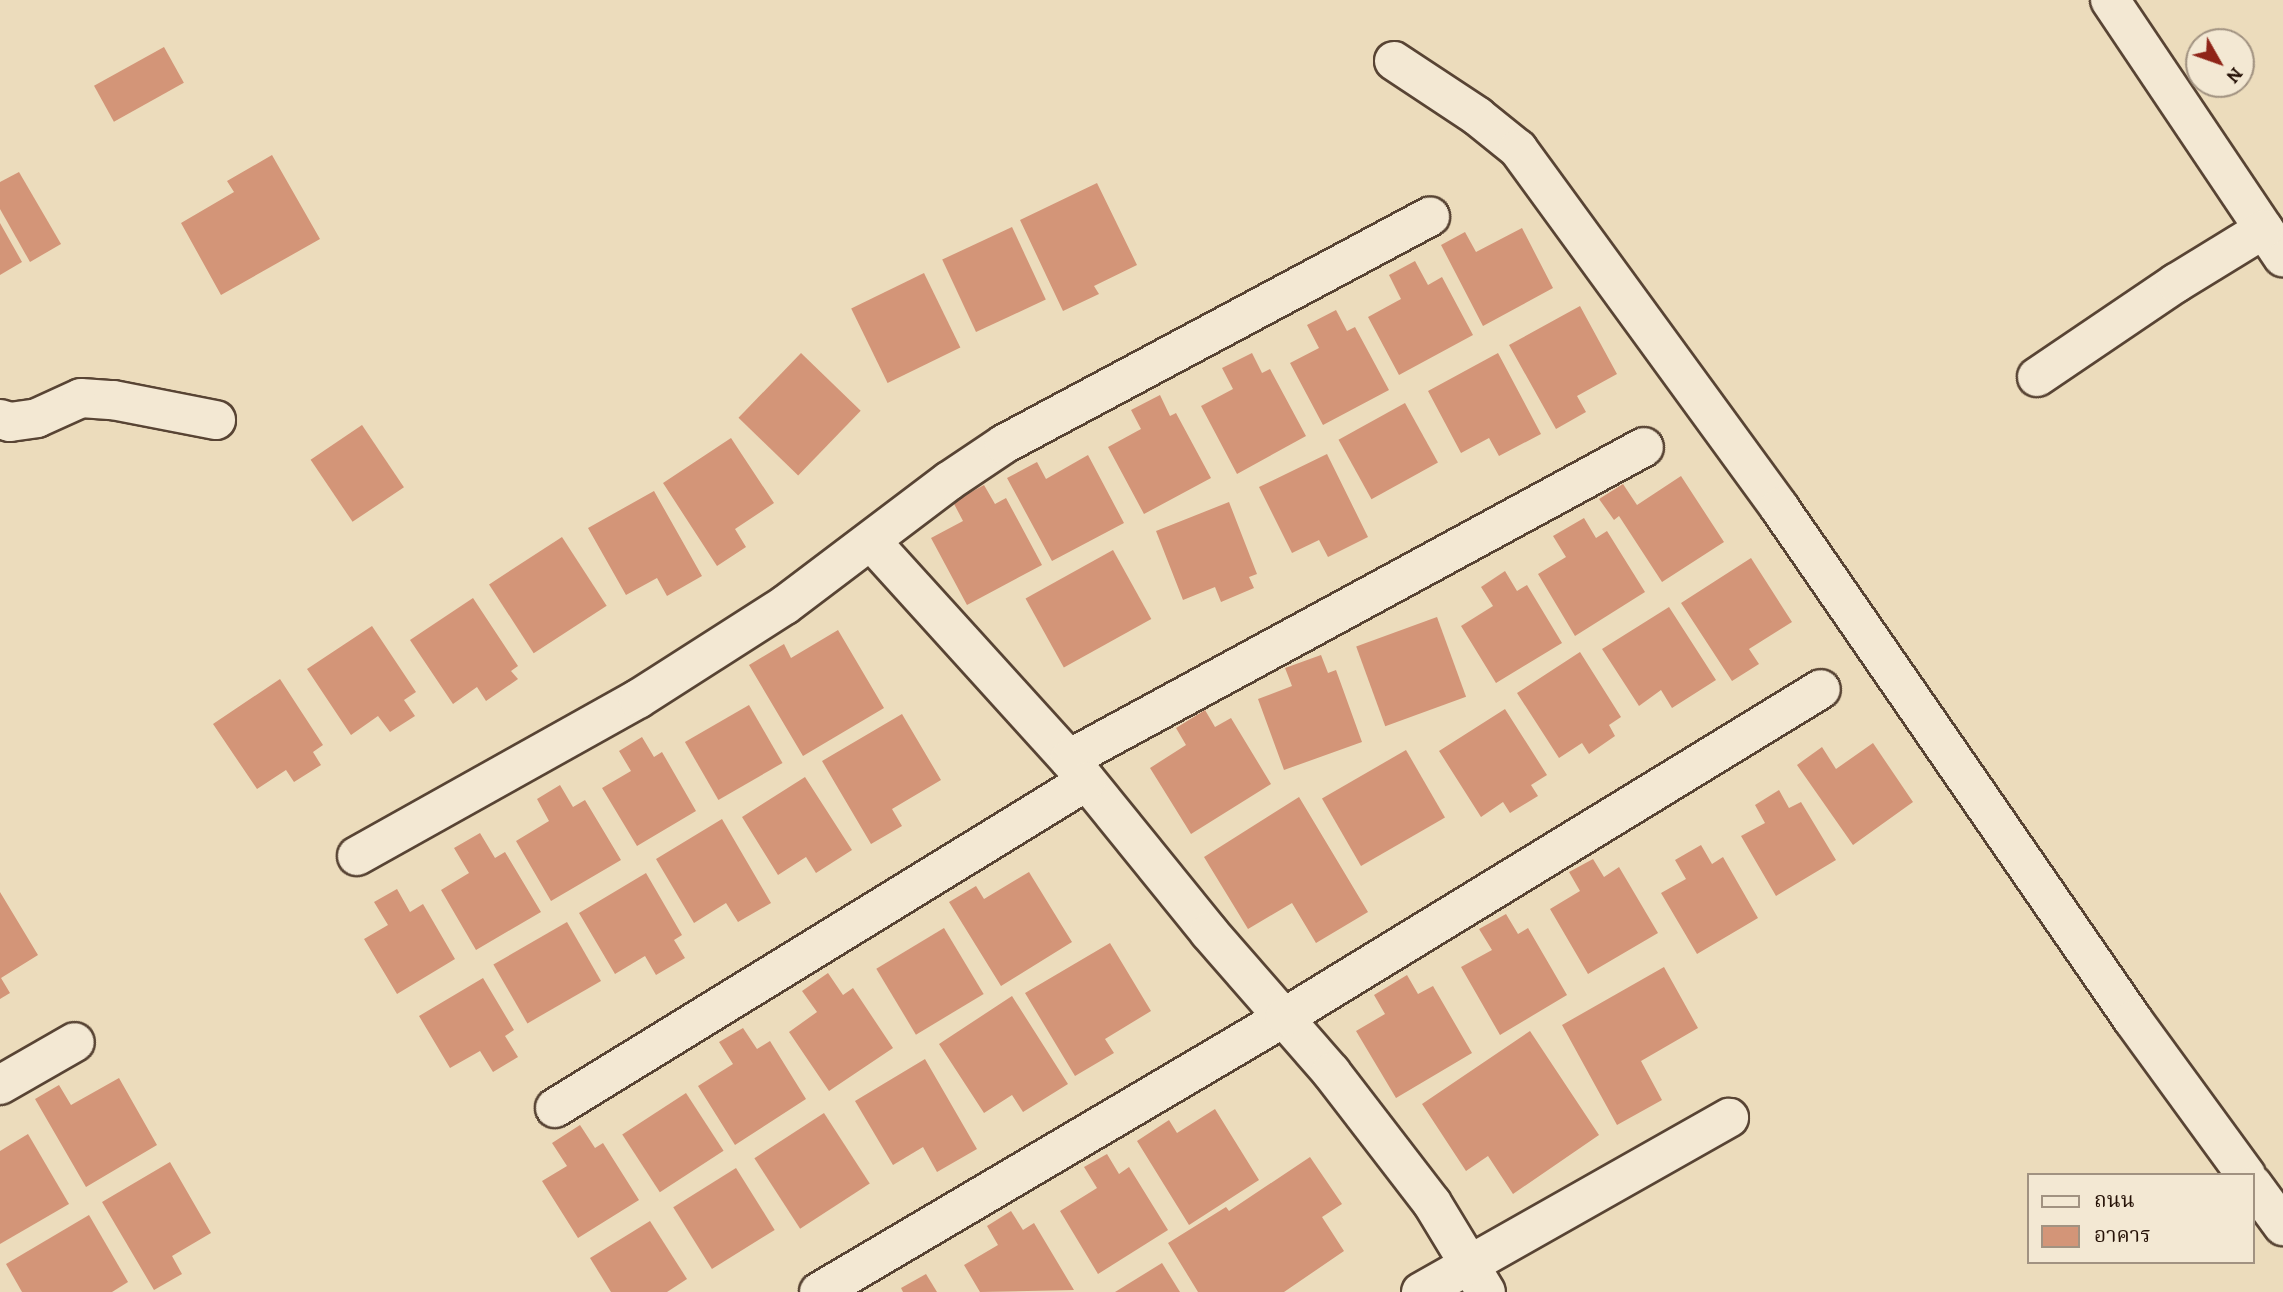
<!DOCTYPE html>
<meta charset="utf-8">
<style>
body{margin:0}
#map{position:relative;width:2283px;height:1292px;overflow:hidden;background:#ecdcbc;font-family:Alegreya,"Noto Serif Thai",serif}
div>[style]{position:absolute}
.building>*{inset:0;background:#d39578;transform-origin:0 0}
.roads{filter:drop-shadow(2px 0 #584434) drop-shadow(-2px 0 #584434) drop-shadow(0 2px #584434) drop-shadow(0 -2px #584434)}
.minor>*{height:38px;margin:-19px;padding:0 19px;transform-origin:19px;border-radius:19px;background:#f3e8d3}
span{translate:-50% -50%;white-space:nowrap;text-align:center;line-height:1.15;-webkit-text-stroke:7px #f3e8d3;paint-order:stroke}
.legend{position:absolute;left:2027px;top:1173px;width:228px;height:91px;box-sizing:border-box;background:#f3e8d3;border:2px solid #a19281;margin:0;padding:9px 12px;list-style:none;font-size:21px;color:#261207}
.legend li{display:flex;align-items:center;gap:14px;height:35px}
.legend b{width:35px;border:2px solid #a19281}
.north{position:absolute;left:2185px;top:28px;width:70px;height:70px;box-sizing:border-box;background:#f3e8d3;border:2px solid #a19281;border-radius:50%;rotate:130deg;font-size:19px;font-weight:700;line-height:28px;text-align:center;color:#261207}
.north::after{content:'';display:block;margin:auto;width:24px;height:32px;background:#8f2418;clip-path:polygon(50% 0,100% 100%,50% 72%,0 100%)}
</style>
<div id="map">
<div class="building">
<i style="left:164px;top:47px;width:41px;height:80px;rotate:61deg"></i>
<i style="clip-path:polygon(272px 155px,320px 239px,221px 295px,181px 223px,234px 192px,227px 181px)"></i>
<i style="clip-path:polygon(19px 172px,61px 244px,30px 262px,0 209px,0 182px)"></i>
<i style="clip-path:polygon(1097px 183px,1137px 265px,1094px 286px,1099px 294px,1063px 311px,1020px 220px)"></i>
<i style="clip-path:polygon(0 223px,22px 262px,0 275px)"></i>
<i style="left:1012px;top:227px;width:80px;height:77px;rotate:65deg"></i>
<i style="clip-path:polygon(1522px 228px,1553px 288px,1483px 326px,1441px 245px,1465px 232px,1476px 252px)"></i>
<i style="clip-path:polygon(1415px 261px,1428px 285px,1442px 277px,1473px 335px,1399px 375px,1368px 317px,1401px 299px,1389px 275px)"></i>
<i style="left:924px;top:273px;width:83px;height:81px;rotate:64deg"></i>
<i style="clip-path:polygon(1580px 306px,1617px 374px,1577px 396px,1586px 412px,1556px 429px,1509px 345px)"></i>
<i style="clip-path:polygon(1336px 310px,1347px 331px,1355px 327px,1389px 390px,1323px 425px,1290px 363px,1319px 348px,1307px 325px)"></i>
<i style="left:801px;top:353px;width:83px;height:90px;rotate:44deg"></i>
<i style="clip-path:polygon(1252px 353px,1262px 373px,1270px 369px,1306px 436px,1237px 474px,1201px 406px,1233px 389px,1222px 368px)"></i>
<i style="clip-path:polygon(1498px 353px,1541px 434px,1499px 456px,1489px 438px,1461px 453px,1428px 391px)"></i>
<i style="clip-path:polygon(1160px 395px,1170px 416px,1176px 413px,1211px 478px,1144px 514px,1108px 447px,1141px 429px,1131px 410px)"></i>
<i style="left:1405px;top:403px;width:68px;height:76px;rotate:61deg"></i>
<i style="left:362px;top:425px;width:75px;height:62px;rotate:56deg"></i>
<i style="clip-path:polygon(731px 438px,774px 503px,735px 529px,746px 547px,717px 566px,663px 483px)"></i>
<i style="clip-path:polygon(1327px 454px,1368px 537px,1328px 557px,1319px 540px,1292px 553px,1259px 487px)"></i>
<i style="clip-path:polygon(1088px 455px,1124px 523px,1052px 561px,1007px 478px,1037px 462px,1046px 479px)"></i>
<i style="clip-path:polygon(1681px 476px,1724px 542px,1662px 582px,1619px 516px,1614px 520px,1599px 499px,1623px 484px,1637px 505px)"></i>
<i style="clip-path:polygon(984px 485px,995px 504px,1006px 498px,1042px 565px,967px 605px,931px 538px,963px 521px,953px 502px)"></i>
<i style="clip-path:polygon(654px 491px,702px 576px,667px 596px,657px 578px,626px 595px,588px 528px)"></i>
<i style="clip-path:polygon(1229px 502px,1257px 574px,1249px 577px,1254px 588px,1221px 602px,1215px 587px,1183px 600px,1156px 531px)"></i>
<i style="clip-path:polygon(1584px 518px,1596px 538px,1607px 531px,1645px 592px,1575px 636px,1538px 574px,1566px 557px,1553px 536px)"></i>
<i style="left:562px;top:537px;width:82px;height:87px;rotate:57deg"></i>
<i style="left:1113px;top:550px;width:79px;height:100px;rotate:61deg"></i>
<i style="clip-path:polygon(1751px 558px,1792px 622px,1749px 649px,1759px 664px,1732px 681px,1681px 603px)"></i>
<i style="clip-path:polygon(1505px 571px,1517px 591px,1527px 585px,1562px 643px,1496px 683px,1461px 626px,1493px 606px,1481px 587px)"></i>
<i style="clip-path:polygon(473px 598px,518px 666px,511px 671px,518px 679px,486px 701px,477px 687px,453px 704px,410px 640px)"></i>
<i style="clip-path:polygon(1669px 607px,1716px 680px,1672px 708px,1661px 690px,1639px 706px,1602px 649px)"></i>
<i style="left:1437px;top:617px;width:85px;height:86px;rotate:70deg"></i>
<i style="clip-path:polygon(372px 626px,416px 692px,404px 700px,415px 716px,390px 732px,378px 716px,351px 735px,307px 669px)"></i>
<i style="clip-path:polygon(838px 630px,884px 708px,803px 756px,749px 665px,784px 644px,791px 658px)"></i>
<i style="clip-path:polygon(1580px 652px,1621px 717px,1609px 725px,1615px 736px,1589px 754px,1582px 743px,1559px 758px,1517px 693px)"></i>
<i style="clip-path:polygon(1321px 655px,1328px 673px,1336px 670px,1362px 742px,1284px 770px,1258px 699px,1292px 686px,1285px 668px)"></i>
<i style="clip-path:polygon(280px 679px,323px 745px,313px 752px,321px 765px,294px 782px,286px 770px,257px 789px,213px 724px)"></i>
<i style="left:749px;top:705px;width:67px;height:74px;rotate:60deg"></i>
<i style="clip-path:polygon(1505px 709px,1547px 775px,1531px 785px,1538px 796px,1510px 813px,1503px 802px,1481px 817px,1439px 751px)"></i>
<i style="clip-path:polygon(1205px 710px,1215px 727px,1231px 718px,1271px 784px,1191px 834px,1150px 768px,1186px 745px,1176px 728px)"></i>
<i style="clip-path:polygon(902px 714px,941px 780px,892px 809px,902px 826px,871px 844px,822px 761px)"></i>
<i style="clip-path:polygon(642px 737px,654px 757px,662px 752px,696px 811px,637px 846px,602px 788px,631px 771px,619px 751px)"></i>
<i style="clip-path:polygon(1873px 743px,1913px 802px,1853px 845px,1797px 765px,1822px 747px,1836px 769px)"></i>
<i style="left:1406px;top:750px;width:78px;height:97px;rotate:60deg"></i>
<i style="clip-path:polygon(805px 777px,852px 850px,816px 873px,806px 857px,778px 875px,742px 817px)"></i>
<i style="clip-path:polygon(560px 785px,573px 807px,585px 800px,621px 860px,551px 901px,516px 841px,549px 821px,537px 799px)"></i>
<i style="clip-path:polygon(1779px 790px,1789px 808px,1801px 802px,1836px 860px,1776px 896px,1741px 836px,1765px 823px,1755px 805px)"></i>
<i style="clip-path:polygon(1299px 797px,1368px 912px,1316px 943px,1292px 903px,1248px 929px,1204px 857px)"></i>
<i style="clip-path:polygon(722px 819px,771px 903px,738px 922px,726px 903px,694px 923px,656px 859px)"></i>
<i style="clip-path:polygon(480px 833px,495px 858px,505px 852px,541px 912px,476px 950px,441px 890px,469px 873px,454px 848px)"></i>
<i style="clip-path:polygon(1701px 845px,1712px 864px,1723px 857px,1758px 918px,1697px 954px,1661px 893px,1686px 879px,1675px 860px)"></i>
<i style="clip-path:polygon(1593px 859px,1604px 877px,1619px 867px,1658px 933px,1588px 974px,1550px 909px,1580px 891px,1569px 872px)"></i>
<i style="clip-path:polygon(1029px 872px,1072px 942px,1001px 986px,949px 902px,976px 886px,984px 899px)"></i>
<i style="clip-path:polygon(646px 873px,682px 935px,674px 940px,685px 958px,656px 975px,645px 956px,615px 974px,579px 913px)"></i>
<i style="clip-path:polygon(397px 889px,410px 912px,423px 904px,455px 959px,397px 994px,364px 939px,388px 925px,374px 902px)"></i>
<i style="clip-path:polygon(0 892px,38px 955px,1px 978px,10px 993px,0 999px)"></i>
<i style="clip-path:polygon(1506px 914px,1518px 934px,1528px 928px,1567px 995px,1500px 1035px,1461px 967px,1492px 950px,1479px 929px)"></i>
<i style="left:567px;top:922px;width:68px;height:85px;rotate:60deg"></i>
<i style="left:944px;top:928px;width:77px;height:79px;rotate:59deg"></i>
<i style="clip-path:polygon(1110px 943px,1151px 1011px,1105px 1039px,1114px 1053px,1075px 1076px,1025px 993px)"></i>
<i style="clip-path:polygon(1664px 967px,1698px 1028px,1641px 1061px,1662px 1100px,1617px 1125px,1562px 1025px)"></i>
<i style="clip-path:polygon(828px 973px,843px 995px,853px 988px,893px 1048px,829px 1091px,789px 1032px,817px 1012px,802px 991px)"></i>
<i style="clip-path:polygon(1407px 975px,1418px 994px,1433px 986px,1472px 1053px,1396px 1098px,1356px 1031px,1385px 1014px,1374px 995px)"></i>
<i style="clip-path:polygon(483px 978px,514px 1030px,505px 1036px,518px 1057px,493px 1072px,480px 1051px,450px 1068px,419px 1016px)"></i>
<i style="clip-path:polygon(1012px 996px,1068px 1084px,1023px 1112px,1012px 1095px,984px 1113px,939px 1044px)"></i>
<i style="clip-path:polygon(743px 1028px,757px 1049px,770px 1041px,806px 1099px,735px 1145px,698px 1086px,733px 1064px,719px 1042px)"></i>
<i style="clip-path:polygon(1530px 1031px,1599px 1135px,1513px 1194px,1488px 1156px,1466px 1171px,1422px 1104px)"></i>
<i style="clip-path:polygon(925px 1059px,977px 1149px,937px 1172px,923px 1147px,893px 1165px,855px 1101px)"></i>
<i style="clip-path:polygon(119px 1078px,157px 1145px,86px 1187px,35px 1099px,59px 1085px,71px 1105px)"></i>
<i style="left:686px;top:1093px;width:69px;height:76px;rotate:57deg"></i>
<i style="clip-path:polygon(1215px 1109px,1259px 1180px,1189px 1225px,1137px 1141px,1169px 1120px,1177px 1133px)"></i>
<i style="left:824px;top:1113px;width:84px;height:83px;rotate:57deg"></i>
<i style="clip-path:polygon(580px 1125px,595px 1148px,603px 1143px,639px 1200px,578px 1238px,542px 1181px,567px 1166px,552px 1143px)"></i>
<i style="clip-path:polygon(28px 1134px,69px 1204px,0 1244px,0 1151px)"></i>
<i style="clip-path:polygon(1107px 1154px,1119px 1174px,1129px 1167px,1168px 1230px,1098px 1274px,1060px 1211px,1097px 1188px,1084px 1167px)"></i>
<i style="clip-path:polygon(1310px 1157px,1342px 1204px,1322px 1217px,1344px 1251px,1284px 1292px,1198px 1292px,1168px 1243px,1226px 1207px,1229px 1211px)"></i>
<i style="clip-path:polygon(170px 1162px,211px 1233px,172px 1256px,182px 1274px,154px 1290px,102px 1202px)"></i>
<i style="left:736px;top:1168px;width:73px;height:74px;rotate:58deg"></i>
<i style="clip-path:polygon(1011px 1211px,1023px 1230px,1034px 1223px,1074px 1290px,980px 1292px,964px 1265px,998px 1245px,987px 1226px)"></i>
<i style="clip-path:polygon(89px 1215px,128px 1282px,112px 1292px,22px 1292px,6px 1264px)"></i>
<i style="clip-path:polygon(650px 1221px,687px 1279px,667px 1292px,611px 1292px,590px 1258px)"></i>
<i style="clip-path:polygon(1162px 1263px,1180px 1292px,1115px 1292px)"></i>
<i style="clip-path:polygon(926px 1274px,937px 1292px,903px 1292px,901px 1288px)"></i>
</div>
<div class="roads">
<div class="minor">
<i style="left:2110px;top:0;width:310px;rotate:56.1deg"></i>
<i style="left:1394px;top:61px;width:100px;rotate:33.5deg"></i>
<i style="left:1477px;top:116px;width:53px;rotate:38.8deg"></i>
<i style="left:1518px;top:149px;width:443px;rotate:53.9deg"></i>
<i style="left:1779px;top:507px;width:623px;rotate:55.39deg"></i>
<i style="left:2133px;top:1020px;width:192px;rotate:53.9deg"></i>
<i style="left:2037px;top:377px;width:168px;rotate:-34.1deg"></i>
<i style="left:2176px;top:283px;width:103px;rotate:-31.5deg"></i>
<i style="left:0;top:419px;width:10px;rotate:17deg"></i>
<i style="left:10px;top:422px;width:27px;rotate:-8deg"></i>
<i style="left:37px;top:418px;width:48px;rotate:-24.4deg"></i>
<i style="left:81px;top:398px;width:32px;rotate:4deg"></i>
<i style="left:113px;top:400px;width:105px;rotate:11deg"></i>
<i style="left:871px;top:541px;width:294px;rotate:47.8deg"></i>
<i style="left:1069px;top:759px;width:223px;rotate:51deg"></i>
<i style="left:1209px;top:932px;width:186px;rotate:48.9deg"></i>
<i style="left:1331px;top:1072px;width:165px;rotate:52.4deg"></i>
<i style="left:1432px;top:1203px;width:104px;rotate:58.8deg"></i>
<i style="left:1069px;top:759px;width:654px;rotate:-28.48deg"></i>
<i style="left:357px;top:856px;width:322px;rotate:-29.2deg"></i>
<i style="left:638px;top:699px;width:174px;rotate:-32.6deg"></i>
<i style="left:785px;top:605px;width:206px;rotate:-37.1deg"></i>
<i style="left:949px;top:481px;width:66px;rotate:-33.9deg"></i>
<i style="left:1004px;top:444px;width:483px;rotate:-28.1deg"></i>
<i style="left:0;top:1085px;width:86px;rotate:-29.8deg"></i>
<i style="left:555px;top:1108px;width:624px;rotate:-31.58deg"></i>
<i style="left:2253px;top:1185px;width:51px;rotate:53.8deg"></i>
<i style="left:819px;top:1292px;width:541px;rotate:-30.55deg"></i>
<i style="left:1285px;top:1017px;width:628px;rotate:-31.46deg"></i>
<i style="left:1421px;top:1292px;width:354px;rotate:-29.5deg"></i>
</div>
</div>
<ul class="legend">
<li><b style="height:9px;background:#f3e8d3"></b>ถนน</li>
<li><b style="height:19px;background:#d39578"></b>อาคาร</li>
</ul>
<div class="north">N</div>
</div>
